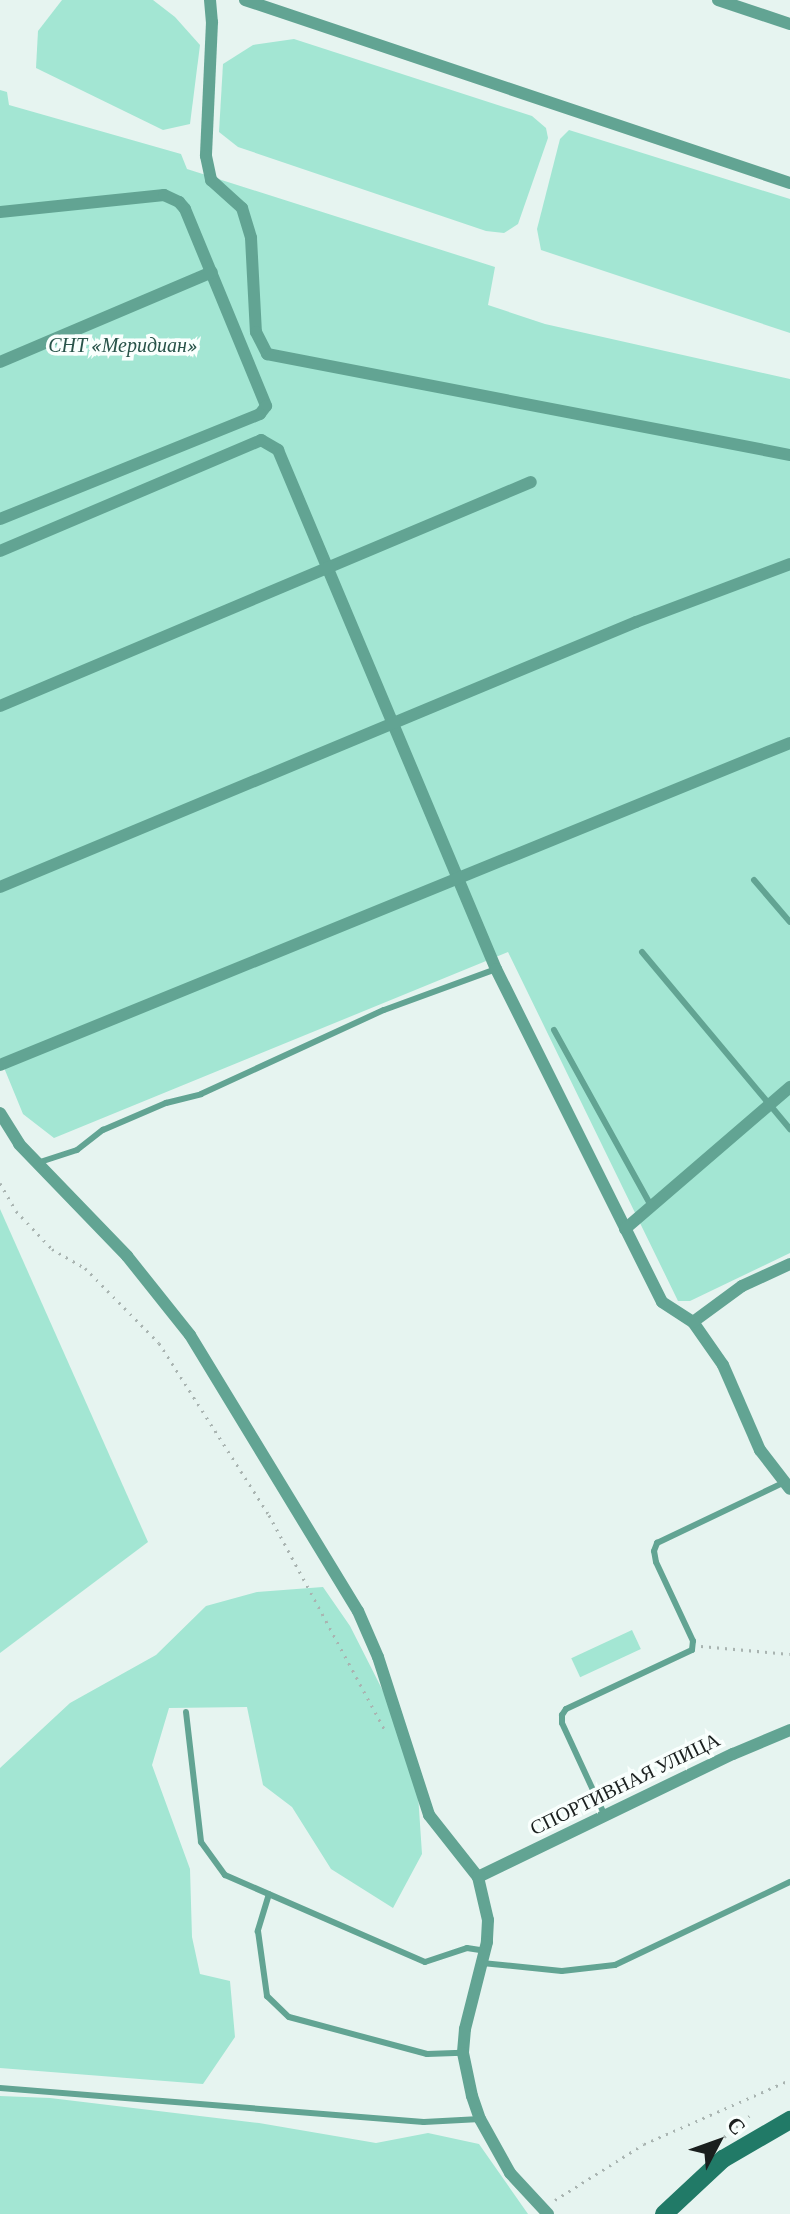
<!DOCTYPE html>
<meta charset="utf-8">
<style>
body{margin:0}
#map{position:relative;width:790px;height:2214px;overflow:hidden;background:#e6f4f0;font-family:"Crimson Pro",serif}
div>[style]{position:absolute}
.green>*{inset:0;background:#a3e6d3;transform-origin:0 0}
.path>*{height:3px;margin-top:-1.5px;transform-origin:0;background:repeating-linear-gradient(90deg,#a9b4b1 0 2px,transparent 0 8px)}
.lane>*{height:6px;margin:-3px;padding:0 3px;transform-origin:3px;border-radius:3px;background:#62a493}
.street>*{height:12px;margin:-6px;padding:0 6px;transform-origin:6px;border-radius:6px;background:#62a493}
.secondary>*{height:18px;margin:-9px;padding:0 9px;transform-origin:9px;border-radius:9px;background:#217a67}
span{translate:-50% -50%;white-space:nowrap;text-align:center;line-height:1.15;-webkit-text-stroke:7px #f9fffd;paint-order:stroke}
.park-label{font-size:20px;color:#285349;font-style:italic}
.street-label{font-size:20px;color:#1a1f1e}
.north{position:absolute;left:678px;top:2102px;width:80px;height:80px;-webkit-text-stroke:6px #f9fffd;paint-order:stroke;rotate:49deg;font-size:22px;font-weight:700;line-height:32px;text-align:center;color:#1a1f1e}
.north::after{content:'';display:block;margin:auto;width:28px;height:36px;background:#1a1f1e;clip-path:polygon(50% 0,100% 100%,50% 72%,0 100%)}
</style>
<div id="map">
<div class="green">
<i style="clip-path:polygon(62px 0,153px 0,175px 17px,200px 45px,190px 124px,163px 130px,36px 68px,38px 31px)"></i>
<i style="clip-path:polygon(294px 39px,532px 116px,546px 128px,548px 138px,518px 224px,504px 233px,486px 231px,238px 147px,219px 132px,223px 64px,253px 45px)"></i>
<i style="clip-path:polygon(0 90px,7px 92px,9px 105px,181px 154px,187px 169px,495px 267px,488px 305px,545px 324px,790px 379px,790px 1253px,690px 1301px,678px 1301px,508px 952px,54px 1138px,23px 1114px,0 1058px)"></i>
<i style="clip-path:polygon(569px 130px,790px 199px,790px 333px,541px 250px,537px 229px,560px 139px)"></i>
<i style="clip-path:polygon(0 1209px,148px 1542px,0 1653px)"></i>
<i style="clip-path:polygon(323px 1587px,350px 1626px,383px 1691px,417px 1779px,422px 1854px,393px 1908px,331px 1869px,292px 1807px,263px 1785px,247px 1707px,169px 1708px,152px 1765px,190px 1869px,192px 1937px,200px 1974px,230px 1981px,235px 2037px,203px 2084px,0 2068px,0 1768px,70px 1703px,156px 1655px,206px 1606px,257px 1592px)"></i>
<i style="left:632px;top:1630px;width:21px;height:67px;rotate:65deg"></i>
<i style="clip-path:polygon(0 2096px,50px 2098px,259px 2123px,376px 2143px,428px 2133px,479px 2144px,528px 2214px,0 2214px)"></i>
</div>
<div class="path">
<i style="left:0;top:1183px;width:32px;rotate:60deg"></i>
<i style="left:16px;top:1211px;width:52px;rotate:46.5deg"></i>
<i style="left:52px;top:1249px;width:38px;rotate:30deg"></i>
<i style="left:85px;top:1268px;width:105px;rotate:45.4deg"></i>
<i style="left:159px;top:1343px;width:204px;rotate:57.4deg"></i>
<i style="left:269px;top:1515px;width:244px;rotate:61.7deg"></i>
<i style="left:701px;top:1646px;width:89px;rotate:5.1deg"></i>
<i style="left:724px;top:2137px;width:33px;rotate:-40deg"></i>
<i style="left:555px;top:2200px;width:105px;rotate:-32.2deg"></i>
<i style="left:644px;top:2144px;width:159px;rotate:-23.7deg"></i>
</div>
<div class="lane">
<i style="left:754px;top:880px;width:55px;rotate:49.4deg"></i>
<i style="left:642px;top:952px;width:231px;rotate:50.1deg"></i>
<i style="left:554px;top:1030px;width:201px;rotate:61.1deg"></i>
<i style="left:37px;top:1163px;width:42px;rotate:-18deg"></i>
<i style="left:77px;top:1150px;width:33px;rotate:-38deg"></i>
<i style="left:103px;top:1130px;width:69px;rotate:-23.2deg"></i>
<i style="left:166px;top:1103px;width:36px;rotate:-14deg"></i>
<i style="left:201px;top:1094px;width:201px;rotate:-24.7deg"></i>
<i style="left:384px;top:1010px;width:119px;rotate:-20.1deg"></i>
<i style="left:186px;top:1712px;width:131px;rotate:83.4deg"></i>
<i style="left:201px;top:1842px;width:41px;rotate:54deg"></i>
<i style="left:225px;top:1875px;width:218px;rotate:23.5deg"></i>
<i style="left:425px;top:1962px;width:44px;rotate:-18.4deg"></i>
<i style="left:467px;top:1948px;width:18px;rotate:9deg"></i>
<i style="left:605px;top:1816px;width:102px;rotate:-114.8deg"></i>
<i style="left:562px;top:1723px;width:8px;rotate:-90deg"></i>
<i style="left:562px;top:1715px;width:7px;rotate:-56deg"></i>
<i style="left:566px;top:1709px;width:139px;rotate:-25.1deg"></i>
<i style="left:692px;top:1650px;width:9px;rotate:-84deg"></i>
<i style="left:693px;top:1641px;width:87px;rotate:-115.1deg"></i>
<i style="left:656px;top:1562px;width:11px;rotate:-100deg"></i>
<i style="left:654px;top:1551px;width:9px;rotate:-69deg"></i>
<i style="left:657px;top:1543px;width:142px;rotate:-25.5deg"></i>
<i style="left:269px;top:1894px;width:39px;rotate:107deg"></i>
<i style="left:258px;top:1931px;width:66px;rotate:82.1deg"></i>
<i style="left:267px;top:1996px;width:30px;rotate:44deg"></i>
<i style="left:289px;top:2017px;width:143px;rotate:15deg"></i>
<i style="left:427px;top:2054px;width:35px;rotate:-2deg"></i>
<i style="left:482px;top:1963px;width:80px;rotate:5.7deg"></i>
<i style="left:562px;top:1971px;width:53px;rotate:-6.5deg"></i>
<i style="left:615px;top:1965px;width:194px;rotate:-25.4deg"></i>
<i style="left:0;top:2088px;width:425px;rotate:4.6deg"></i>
<i style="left:424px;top:2122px;width:56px;rotate:-3.1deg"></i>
</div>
<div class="street">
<i style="left:210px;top:0;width:22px;rotate:85deg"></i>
<i style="left:212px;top:22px;width:134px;rotate:92.6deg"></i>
<i style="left:206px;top:156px;width:25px;rotate:78deg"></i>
<i style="left:211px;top:180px;width:42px;rotate:42.1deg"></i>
<i style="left:242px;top:208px;width:31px;rotate:73deg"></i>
<i style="left:251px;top:238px;width:94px;rotate:87deg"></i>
<i style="left:256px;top:332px;width:25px;rotate:63deg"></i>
<i style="left:267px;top:354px;width:533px;rotate:10.93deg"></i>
<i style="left:245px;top:0;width:575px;rotate:18.56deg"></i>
<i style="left:718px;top:0;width:76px;rotate:18.4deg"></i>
<i style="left:0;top:212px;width:165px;rotate:-5.9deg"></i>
<i style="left:164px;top:195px;width:17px;rotate:25deg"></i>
<i style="left:179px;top:202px;width:9px;rotate:49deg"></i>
<i style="left:185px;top:209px;width:213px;rotate:67.6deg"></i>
<i style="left:266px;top:406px;width:10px;rotate:127deg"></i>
<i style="left:260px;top:414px;width:280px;rotate:158deg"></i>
<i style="left:0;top:362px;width:230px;rotate:-23deg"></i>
<i style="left:0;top:551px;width:284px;rotate:-23deg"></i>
<i style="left:261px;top:440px;width:20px;rotate:30deg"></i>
<i style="left:278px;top:450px;width:563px;rotate:67.22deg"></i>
<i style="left:496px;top:969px;width:372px;rotate:63.5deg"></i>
<i style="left:662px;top:1302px;width:37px;rotate:33deg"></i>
<i style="left:693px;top:1322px;width:52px;rotate:55.1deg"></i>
<i style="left:723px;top:1365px;width:93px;rotate:66.5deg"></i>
<i style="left:760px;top:1450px;width:49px;rotate:52.4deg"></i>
<i style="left:0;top:706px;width:576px;rotate:-22.87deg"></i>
<i style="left:0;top:887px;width:689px;rotate:-22.62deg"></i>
<i style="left:636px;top:622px;width:165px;rotate:-20.6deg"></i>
<i style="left:0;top:1065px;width:853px;rotate:-22.18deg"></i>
<i style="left:0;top:1113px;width:36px;rotate:58deg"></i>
<i style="left:19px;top:1144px;width:156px;rotate:46deg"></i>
<i style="left:127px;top:1256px;width:101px;rotate:51.4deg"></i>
<i style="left:190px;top:1335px;width:323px;rotate:58.7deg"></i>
<i style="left:358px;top:1611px;width:50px;rotate:66.5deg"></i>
<i style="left:378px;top:1657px;width:166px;rotate:72.1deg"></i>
<i style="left:429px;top:1815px;width:79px;rotate:51.7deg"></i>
<i style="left:478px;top:1877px;width:44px;rotate:76.9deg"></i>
<i style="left:488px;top:1920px;width:22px;rotate:93deg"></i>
<i style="left:487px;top:1942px;width:90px;rotate:104.2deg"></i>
<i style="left:465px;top:2029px;width:24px;rotate:95deg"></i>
<i style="left:463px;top:2053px;width:44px;rotate:78.2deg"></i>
<i style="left:472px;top:2096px;width:24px;rotate:71deg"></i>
<i style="left:480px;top:2119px;width:62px;rotate:60.9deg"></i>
<i style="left:510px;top:2173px;width:56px;rotate:47.2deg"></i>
<i style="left:625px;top:1229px;width:218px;rotate:-40.7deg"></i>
<i style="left:693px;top:1322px;width:61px;rotate:-36.3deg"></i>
<i style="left:742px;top:1286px;width:53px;rotate:-24.6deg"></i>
<i style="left:478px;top:1877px;width:283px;rotate:-25.8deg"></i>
<i style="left:733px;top:1754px;width:62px;rotate:-22.8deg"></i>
</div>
<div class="secondary">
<i style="left:664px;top:2214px;width:81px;rotate:-43deg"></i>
<i style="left:723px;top:2159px;width:78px;rotate:-30.2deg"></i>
</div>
<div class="park-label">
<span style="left:123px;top:345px">СНТ «Меридиан»</span>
</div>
<div class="street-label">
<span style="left:625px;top:1784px;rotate:-26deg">СПОРТИВНАЯ УЛИЦА</span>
</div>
<div class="north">С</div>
</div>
